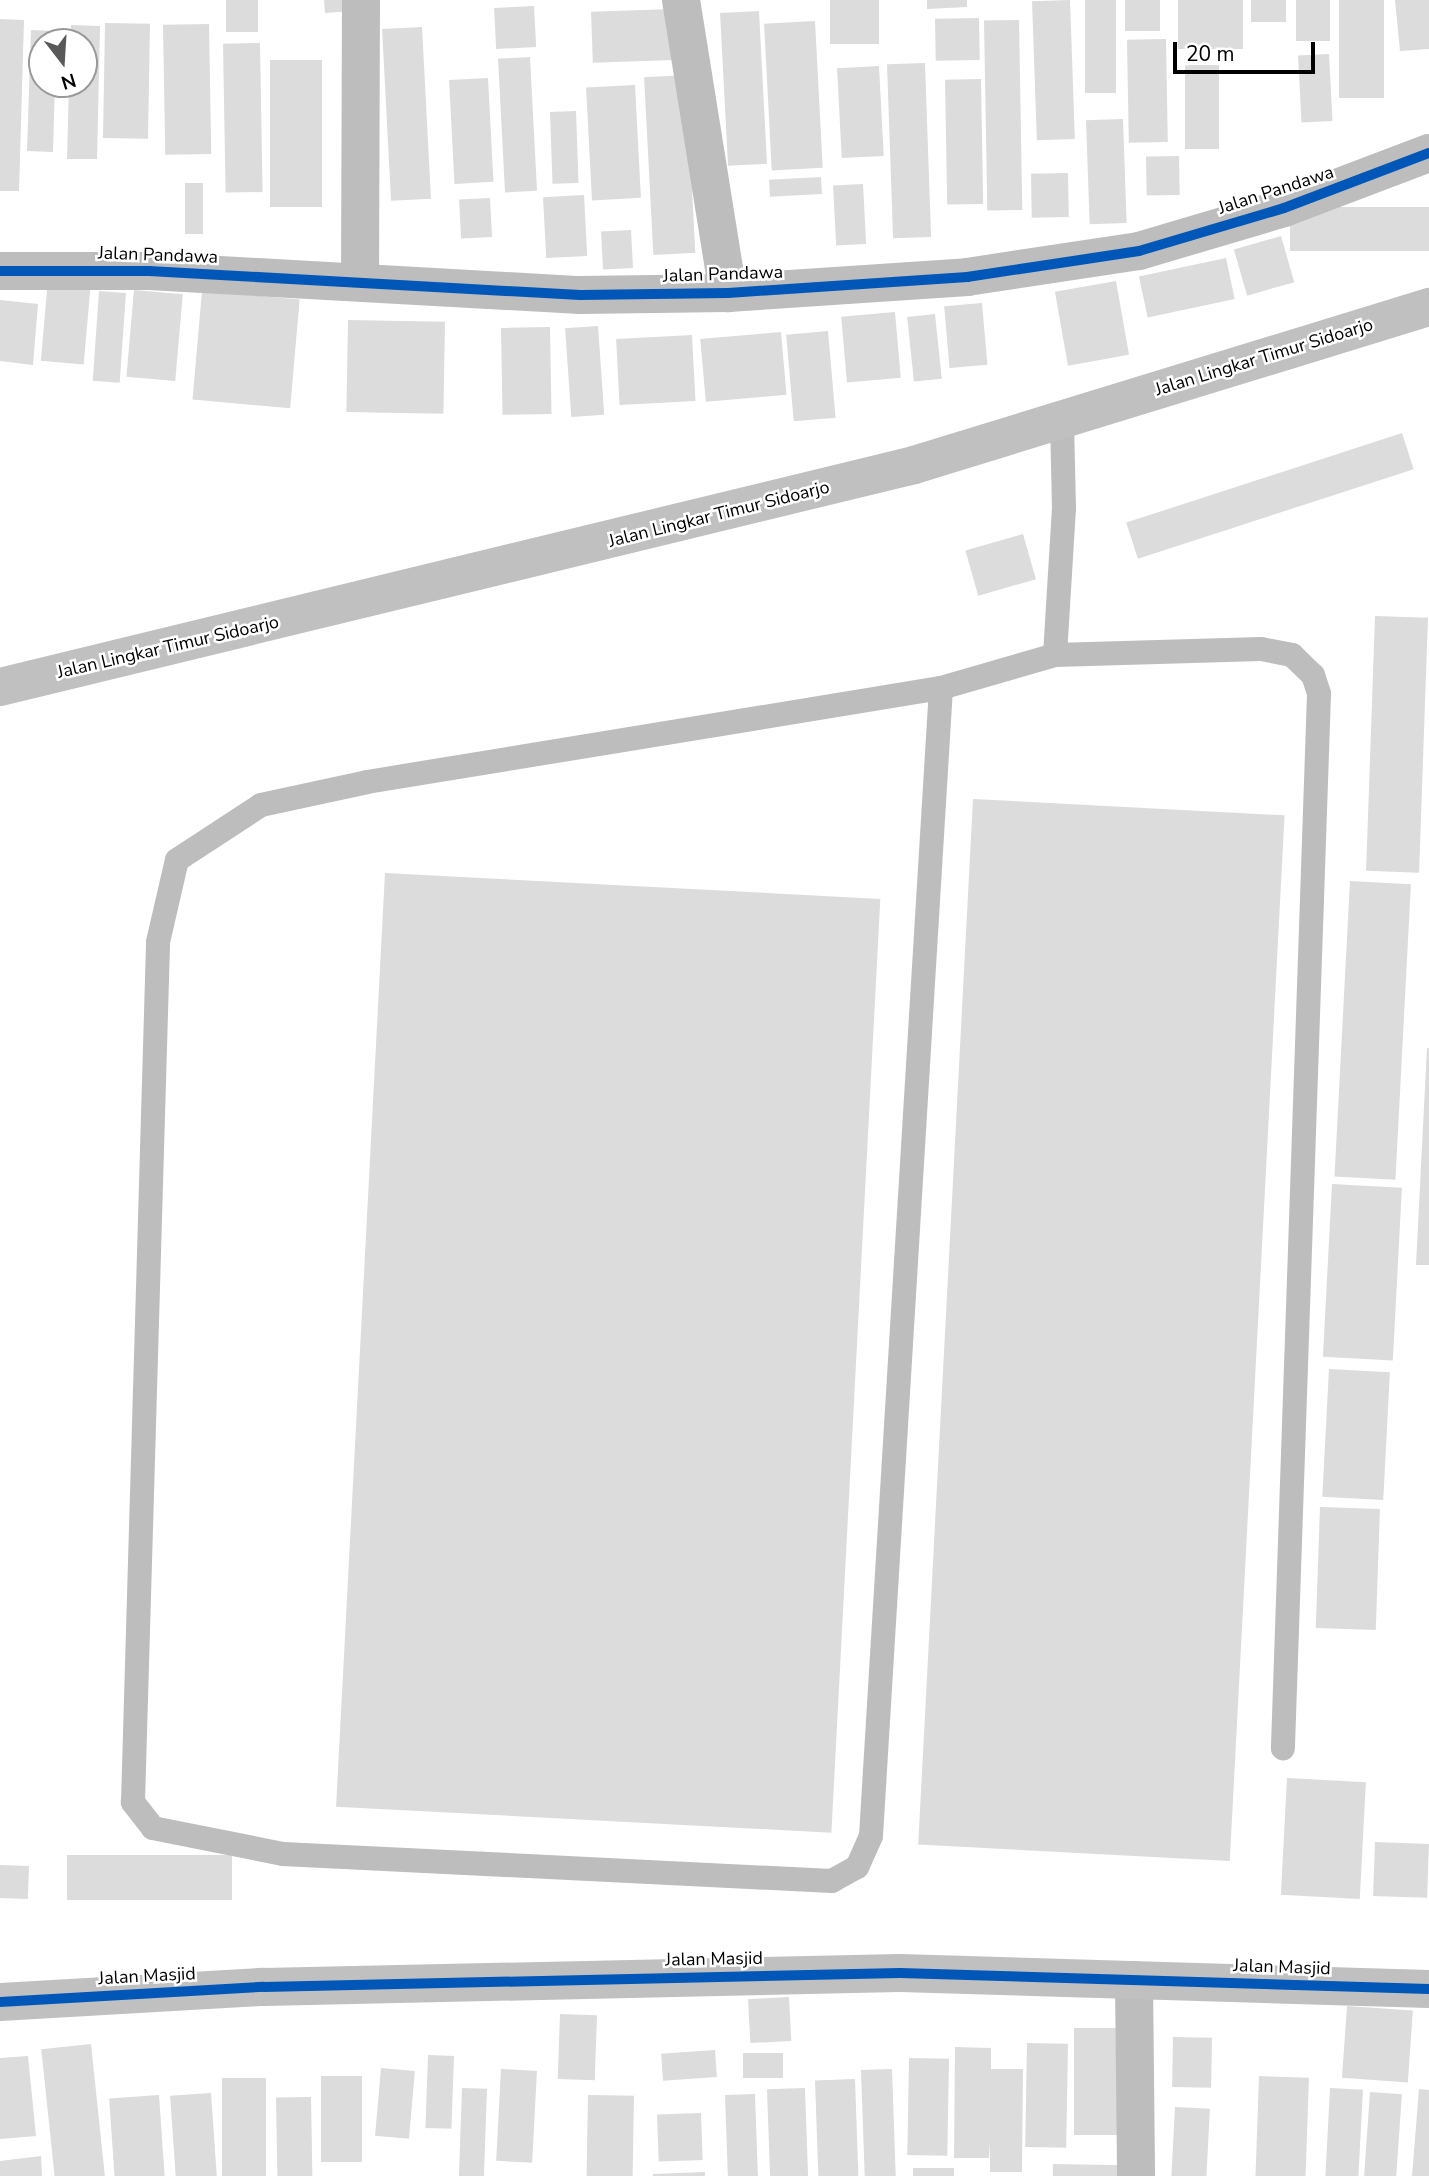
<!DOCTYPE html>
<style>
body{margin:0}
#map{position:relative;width:1429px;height:2176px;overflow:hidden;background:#fff;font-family:"Nunito Sans",sans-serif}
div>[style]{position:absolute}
.building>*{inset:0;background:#dcdcdc;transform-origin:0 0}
.lane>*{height:24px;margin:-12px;padding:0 12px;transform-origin:12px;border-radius:12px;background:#bdbdbd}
.street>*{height:38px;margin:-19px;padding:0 19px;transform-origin:19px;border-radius:19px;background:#bdbdbd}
.secondary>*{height:38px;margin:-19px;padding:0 19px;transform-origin:19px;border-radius:19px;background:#c0c0c0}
.cycleway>*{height:10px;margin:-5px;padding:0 5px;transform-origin:5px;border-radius:5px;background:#0057b8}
span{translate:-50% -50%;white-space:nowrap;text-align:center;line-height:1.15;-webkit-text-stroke:5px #fff;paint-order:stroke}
.street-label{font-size:18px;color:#000}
.north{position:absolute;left:28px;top:28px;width:70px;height:70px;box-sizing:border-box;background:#fff;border:2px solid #999;border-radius:50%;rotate:163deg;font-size:19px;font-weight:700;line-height:28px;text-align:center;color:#000}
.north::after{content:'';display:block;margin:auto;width:24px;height:32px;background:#595959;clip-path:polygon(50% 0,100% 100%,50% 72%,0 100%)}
.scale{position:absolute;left:1173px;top:42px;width:142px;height:32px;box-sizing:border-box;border:4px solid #000;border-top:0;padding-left:9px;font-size:21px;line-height:24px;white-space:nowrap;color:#000;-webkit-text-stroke:5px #fff;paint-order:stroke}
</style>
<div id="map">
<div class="building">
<i style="left:226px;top:0;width:32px;height:32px"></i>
<i style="clip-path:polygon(324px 0,351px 0,352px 11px,325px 13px)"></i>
<i style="left:830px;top:0;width:49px;height:44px"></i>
<i style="clip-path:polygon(927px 0,967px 0,967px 7px,927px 9px)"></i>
<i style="left:1070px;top:0;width:139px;height:38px;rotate:88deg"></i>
<i style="left:1085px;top:0;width:31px;height:93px"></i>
<i style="left:1125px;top:0;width:35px;height:31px"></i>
<i style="left:1178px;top:0;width:65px;height:49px"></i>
<i style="left:1251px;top:0;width:35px;height:22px"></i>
<i style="left:1296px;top:0;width:34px;height:41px"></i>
<i style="left:1339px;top:0;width:45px;height:98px"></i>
<i style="clip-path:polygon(1395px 0,1429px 0,1429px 49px,1400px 51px)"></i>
<i style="left:534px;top:6px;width:41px;height:40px;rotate:87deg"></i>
<i style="left:672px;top:9px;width:51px;height:81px;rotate:88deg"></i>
<i style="left:759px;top:11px;width:153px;height:39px;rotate:87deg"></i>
<i style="left:979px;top:18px;width:42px;height:44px;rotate:89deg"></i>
<i style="clip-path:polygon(0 19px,24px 20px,19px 191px,0 191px)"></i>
<i style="left:1019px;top:20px;width:190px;height:35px;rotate:89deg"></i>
<i style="left:815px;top:21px;width:147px;height:51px;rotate:87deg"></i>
<i style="left:105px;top:23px;width:45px;height:115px;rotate:1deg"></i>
<i style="left:209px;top:24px;width:130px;height:46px;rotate:89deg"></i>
<i style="clip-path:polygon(71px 25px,100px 26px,97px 159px,67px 159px,69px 84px,84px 84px,84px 42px,71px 42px)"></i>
<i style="left:422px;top:27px;width:172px;height:40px;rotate:87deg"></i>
<i style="clip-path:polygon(31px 30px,57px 31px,57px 42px,42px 42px,42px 84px,55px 84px,53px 152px,27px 151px)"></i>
<i style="left:1166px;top:39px;width:103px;height:39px;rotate:89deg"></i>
<i style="left:260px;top:43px;width:149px;height:37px;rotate:89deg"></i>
<i style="left:1329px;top:54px;width:67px;height:31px;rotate:87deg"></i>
<i style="left:530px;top:57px;width:134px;height:32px;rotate:87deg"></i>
<i style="left:270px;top:60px;width:52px;height:147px"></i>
<i style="left:925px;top:63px;width:174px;height:38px;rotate:88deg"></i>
<i style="left:1185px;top:65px;width:34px;height:84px"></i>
<i style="left:879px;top:66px;width:90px;height:42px;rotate:87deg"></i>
<i style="left:686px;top:75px;width:178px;height:42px;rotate:87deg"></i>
<i style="left:488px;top:78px;width:104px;height:39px;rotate:87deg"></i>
<i style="left:981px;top:79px;width:125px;height:36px;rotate:89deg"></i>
<i style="left:635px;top:85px;width:113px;height:49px;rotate:87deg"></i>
<i style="left:576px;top:111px;width:72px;height:26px;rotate:88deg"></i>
<i style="left:1123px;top:119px;width:104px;height:37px;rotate:88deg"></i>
<i style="left:1179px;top:156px;width:39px;height:33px;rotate:89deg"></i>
<i style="left:1068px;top:173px;width:44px;height:37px;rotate:89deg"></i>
<i style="left:821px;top:177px;width:17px;height:52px;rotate:87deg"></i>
<i style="left:185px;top:183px;width:18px;height:51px"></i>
<i style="left:863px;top:184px;width:60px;height:30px;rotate:87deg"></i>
<i style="left:584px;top:195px;width:61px;height:41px;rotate:87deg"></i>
<i style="left:490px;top:198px;width:39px;height:31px;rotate:87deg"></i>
<i style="left:1429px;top:207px;width:44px;height:139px;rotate:90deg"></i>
<i style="left:631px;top:230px;width:38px;height:30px;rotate:87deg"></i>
<i style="left:1281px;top:236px;width:48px;height:49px;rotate:74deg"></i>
<i style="left:1226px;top:258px;width:42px;height:89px;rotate:78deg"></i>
<i style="left:48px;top:279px;width:43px;height:82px;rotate:5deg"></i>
<i style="left:1116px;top:281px;width:75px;height:62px;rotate:80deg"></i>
<i style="left:134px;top:290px;width:49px;height:87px;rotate:5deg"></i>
<i style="left:99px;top:291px;width:27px;height:90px;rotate:4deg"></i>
<i style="left:202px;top:291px;width:98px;height:109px;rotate:5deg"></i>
<i style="clip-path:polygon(0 300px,38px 304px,33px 365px,0 361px)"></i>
<i style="left:982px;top:303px;width:62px;height:38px;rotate:85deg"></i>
<i style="left:895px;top:312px;width:66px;height:54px;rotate:85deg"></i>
<i style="left:935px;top:314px;width:65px;height:28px;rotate:84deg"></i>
<i style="left:348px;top:320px;width:97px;height:92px;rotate:1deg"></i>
<i style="left:598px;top:326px;width:89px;height:33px;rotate:86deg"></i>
<i style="left:550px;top:327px;width:87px;height:49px;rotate:89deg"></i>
<i style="left:828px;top:331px;width:87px;height:42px;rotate:85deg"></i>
<i style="left:781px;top:332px;width:63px;height:81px;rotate:85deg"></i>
<i style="left:692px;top:335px;width:66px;height:76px;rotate:87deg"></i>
<i style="left:1402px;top:433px;width:38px;height:290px;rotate:72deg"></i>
<i style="left:1023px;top:534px;width:47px;height:60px;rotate:74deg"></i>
<i style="left:1375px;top:616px;width:53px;height:255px;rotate:2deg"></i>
<i style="left:973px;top:799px;width:312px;height:1047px;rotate:3deg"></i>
<i style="left:385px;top:873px;width:496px;height:935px;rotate:3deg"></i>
<i style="left:1350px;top:881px;width:61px;height:296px;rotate:3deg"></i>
<i style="clip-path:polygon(1427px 1048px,1429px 1048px,1429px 1265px,1416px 1265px)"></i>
<i style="left:1332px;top:1184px;width:70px;height:173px;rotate:3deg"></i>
<i style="left:1329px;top:1369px;width:61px;height:128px;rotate:3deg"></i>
<i style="left:1320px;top:1507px;width:60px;height:121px;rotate:2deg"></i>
<i style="left:1287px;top:1778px;width:79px;height:117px;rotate:3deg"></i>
<i style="left:1375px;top:1842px;width:54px;height:54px;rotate:2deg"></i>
<i style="left:67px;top:1855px;width:165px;height:45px"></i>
<i style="left:0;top:1865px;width:29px;height:33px;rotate:2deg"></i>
<i style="left:789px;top:1997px;width:44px;height:41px;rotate:87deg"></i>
<i style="left:1347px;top:2006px;width:66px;height:72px;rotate:4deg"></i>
<i style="left:560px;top:2014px;width:37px;height:65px;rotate:2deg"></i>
<i style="left:1074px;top:2028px;width:55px;height:107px"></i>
<i style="left:1173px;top:2037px;width:39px;height:50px;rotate:1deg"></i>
<i style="left:1027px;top:2043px;width:41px;height:104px;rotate:1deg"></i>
<i style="left:91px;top:2044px;width:133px;height:50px;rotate:84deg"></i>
<i style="clip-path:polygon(955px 2047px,991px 2048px,991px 2069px,1023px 2069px,1022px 2172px,990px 2172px,990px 2141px,989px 2158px,954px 2158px)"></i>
<i style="left:715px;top:2050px;width:27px;height:54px;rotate:86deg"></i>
<i style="left:783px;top:2053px;width:25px;height:40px;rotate:90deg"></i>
<i style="left:428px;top:2055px;width:26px;height:73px;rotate:2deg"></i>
<i style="clip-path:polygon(28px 2056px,36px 2136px,0 2139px,0 2058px)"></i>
<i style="left:909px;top:2058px;width:40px;height:97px;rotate:1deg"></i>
<i style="left:381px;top:2068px;width:34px;height:68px;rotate:5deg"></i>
<i style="left:501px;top:2069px;width:36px;height:92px;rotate:3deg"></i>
<i style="left:892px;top:2069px;width:107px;height:31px;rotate:88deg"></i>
<i style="left:321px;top:2076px;width:41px;height:86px"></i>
<i style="left:1259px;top:2076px;width:50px;height:100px;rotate:2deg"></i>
<i style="left:222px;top:2078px;width:44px;height:98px"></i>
<i style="left:855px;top:2079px;width:97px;height:40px;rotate:88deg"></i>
<i style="left:462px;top:2088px;width:25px;height:88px;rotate:2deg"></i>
<i style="left:805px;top:2088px;width:88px;height:38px;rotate:88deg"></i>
<i style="left:1330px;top:2088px;width:33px;height:88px;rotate:3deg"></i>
<i style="clip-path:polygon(1419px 2089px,1429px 2090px,1429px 2176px,1412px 2176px)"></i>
<i style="left:1370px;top:2092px;width:32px;height:84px;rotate:4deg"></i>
<i style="left:211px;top:2093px;width:83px;height:41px;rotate:86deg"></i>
<i style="left:755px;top:2094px;width:82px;height:30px;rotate:88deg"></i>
<i style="left:159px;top:2095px;width:81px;height:50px;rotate:86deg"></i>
<i style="left:588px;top:2095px;width:46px;height:81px;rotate:1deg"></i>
<i style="left:311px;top:2097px;width:79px;height:35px;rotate:89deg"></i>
<i style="left:1175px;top:2107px;width:35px;height:69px;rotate:3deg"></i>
<i style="left:701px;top:2113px;width:47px;height:44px;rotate:88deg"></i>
<i style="clip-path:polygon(41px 2156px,42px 2176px,0 2176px,0 2161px)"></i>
<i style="left:1053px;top:2164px;width:72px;height:12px;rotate:1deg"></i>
<i style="left:913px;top:2168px;width:41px;height:8px"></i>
<i style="clip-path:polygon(705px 2172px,705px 2176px,653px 2176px,653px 2174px)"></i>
</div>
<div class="lane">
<i style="left:1055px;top:655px;width:206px;rotate:-1.7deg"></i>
<i style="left:1261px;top:649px;width:32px;rotate:11deg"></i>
<i style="left:1292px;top:655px;width:29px;rotate:44deg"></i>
<i style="left:1313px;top:675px;width:20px;rotate:72deg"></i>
<i style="left:1319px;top:694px;width:1055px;rotate:91.96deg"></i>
<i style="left:941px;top:688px;width:1150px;rotate:93.49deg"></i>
<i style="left:871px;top:1836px;width:34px;rotate:114deg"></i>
<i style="left:857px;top:1867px;width:29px;rotate:151deg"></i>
<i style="left:832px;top:1881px;width:550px;rotate:-177.18deg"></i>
<i style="left:283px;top:1854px;width:133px;rotate:-168.7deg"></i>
<i style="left:153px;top:1828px;width:33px;rotate:-128deg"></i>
<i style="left:133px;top:1802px;width:860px;rotate:-88.33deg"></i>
<i style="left:158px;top:942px;width:84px;rotate:-77deg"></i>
<i style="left:177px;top:860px;width:100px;rotate:-33.2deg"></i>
<i style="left:261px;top:805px;width:108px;rotate:-12.2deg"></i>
<i style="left:367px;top:782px;width:582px;rotate:-9.3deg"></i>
<i style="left:941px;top:688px;width:119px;rotate:-16.1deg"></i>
<i style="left:1055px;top:655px;width:146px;rotate:-86.5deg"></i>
<i style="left:1064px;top:509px;width:91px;rotate:-91.3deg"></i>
</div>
<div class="street">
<i style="left:681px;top:0;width:297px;rotate:80.9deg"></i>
<i style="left:0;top:271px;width:149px"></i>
<i style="left:149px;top:271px;width:432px;rotate:3.2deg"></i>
<i style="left:580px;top:295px;width:148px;rotate:-0.8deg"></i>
<i style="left:728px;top:293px;width:240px;rotate:-3.8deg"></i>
<i style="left:967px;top:277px;width:174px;rotate:-8.6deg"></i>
<i style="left:1139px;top:251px;width:151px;rotate:-16.5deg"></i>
<i style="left:1284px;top:208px;width:155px;rotate:-20.8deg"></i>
<i style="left:360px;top:282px;width:282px;rotate:-89.8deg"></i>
<i style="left:1134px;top:1980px;width:196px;rotate:89.4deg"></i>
</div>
<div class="secondary">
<i style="left:0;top:687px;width:941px;rotate:-13.65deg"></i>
<i style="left:914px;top:465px;width:539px;rotate:-17.06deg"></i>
<i style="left:0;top:2002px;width:264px;rotate:-3.3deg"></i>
<i style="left:264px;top:1987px;width:636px;rotate:-1.26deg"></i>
<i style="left:900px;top:1973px;width:529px;rotate:1.73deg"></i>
</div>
<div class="cycleway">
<i style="left:0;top:271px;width:149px"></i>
<i style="left:149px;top:271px;width:432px;rotate:3.2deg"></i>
<i style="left:580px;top:295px;width:148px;rotate:-0.8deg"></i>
<i style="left:728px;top:293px;width:240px;rotate:-3.8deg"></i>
<i style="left:967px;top:277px;width:174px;rotate:-8.6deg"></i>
<i style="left:1139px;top:251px;width:151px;rotate:-16.5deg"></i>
<i style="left:1284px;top:208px;width:155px;rotate:-20.8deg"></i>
<i style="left:0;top:2002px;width:264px;rotate:-3.3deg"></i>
<i style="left:264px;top:1987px;width:636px;rotate:-1.26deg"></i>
<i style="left:900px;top:1973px;width:529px;rotate:1.73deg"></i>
</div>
<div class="street-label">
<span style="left:1276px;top:190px;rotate:-18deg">Jalan Pandawa</span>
<span style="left:158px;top:255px;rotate:2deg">Jalan Pandawa</span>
<span style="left:723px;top:274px;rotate:-2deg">Jalan Pandawa</span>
<span style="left:1264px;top:357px;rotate:-17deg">Jalan Lingkar Timur Sidoarjo</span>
<span style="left:719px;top:514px;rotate:-14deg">Jalan Lingkar Timur Sidoarjo</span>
<span style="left:168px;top:647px;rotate:-13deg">Jalan Lingkar Timur Sidoarjo</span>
<span style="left:714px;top:1959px;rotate:-1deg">Jalan Masjid</span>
<span style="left:1282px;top:1967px;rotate:2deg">Jalan Masjid</span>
<span style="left:147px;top:1976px;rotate:-3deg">Jalan Masjid</span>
</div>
<div class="north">N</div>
<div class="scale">20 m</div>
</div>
